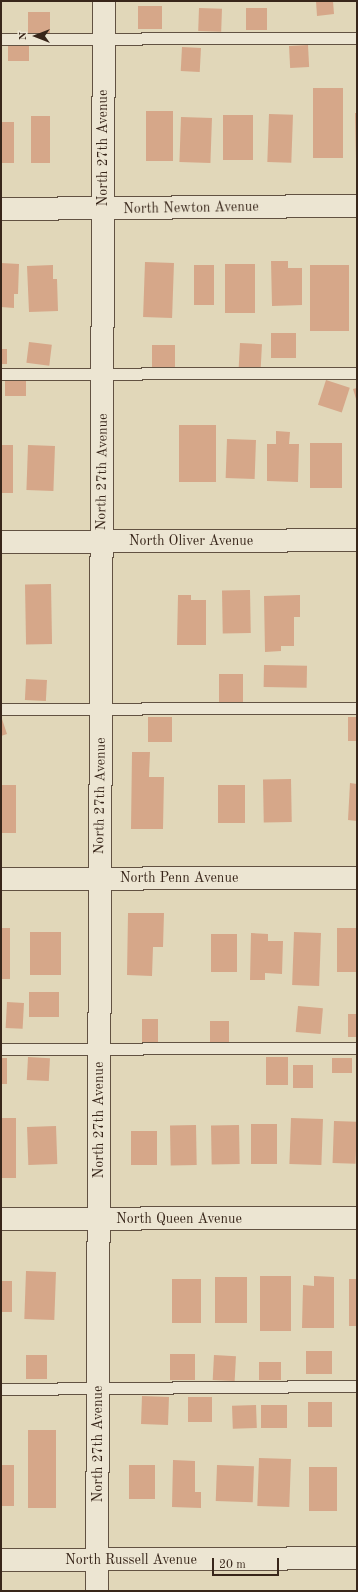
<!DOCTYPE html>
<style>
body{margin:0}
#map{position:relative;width:358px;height:1592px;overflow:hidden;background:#e1d7b9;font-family:"Old Standard TT",serif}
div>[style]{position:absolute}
.building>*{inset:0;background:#d6a789;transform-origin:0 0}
.roads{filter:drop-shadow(1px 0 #625242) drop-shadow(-1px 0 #625242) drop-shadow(0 1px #625242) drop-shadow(0 -1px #625242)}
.service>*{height:11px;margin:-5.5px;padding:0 5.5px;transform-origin:5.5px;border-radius:5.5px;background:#ece5d2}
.minor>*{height:22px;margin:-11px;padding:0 11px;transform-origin:11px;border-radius:11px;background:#ece5d2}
.secondary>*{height:22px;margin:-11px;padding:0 11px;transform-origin:11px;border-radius:11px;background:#ece5d2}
span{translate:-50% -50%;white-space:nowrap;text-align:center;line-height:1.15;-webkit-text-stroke:3px #ece5d2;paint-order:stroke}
.street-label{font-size:14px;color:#38261a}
.frame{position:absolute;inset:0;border:2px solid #38261a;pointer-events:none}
.north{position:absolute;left:16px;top:16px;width:40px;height:40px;-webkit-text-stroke:3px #ece5d2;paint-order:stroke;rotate:270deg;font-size:11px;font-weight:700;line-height:16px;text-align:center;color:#38261a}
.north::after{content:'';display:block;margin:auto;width:14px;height:18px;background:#38261a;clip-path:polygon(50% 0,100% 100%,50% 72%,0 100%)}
.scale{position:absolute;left:212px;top:1558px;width:67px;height:18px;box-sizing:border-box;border:2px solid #38261a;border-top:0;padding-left:5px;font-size:12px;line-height:14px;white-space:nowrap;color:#38261a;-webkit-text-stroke:3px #ece5d2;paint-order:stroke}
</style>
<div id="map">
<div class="building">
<i style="clip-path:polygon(316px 1px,333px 1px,334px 14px,317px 16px)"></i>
<i style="left:138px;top:6px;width:24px;height:23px"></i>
<i style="left:199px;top:8px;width:23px;height:23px;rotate:2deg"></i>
<i style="left:246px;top:8px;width:21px;height:22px"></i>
<i style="left:28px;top:12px;width:22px;height:21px"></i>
<i style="left:8px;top:44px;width:21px;height:17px"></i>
<i style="left:308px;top:45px;width:22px;height:19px;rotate:87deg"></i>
<i style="left:182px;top:47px;width:19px;height:24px;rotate:3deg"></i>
<i style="left:313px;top:88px;width:30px;height:70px"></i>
<i style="left:146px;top:111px;width:27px;height:50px"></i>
<i style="clip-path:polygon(355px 113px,357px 113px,357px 159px,356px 159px)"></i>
<i style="left:269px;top:114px;width:24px;height:48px;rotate:2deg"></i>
<i style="left:223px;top:115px;width:30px;height:45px"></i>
<i style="left:31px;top:116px;width:19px;height:47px"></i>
<i style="left:181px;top:117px;width:31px;height:45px;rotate:2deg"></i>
<i style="left:1px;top:122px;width:13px;height:41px"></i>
<i style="clip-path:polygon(271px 261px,288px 261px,288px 268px,302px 268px,302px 305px,272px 306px)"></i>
<i style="left:145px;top:262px;width:29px;height:55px;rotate:2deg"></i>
<i style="clip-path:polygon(1px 263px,19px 264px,18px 294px,14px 294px,14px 308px,1px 307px)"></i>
<i style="left:225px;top:264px;width:30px;height:49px"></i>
<i style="clip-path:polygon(53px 265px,53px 279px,57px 279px,58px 311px,29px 312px,27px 266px)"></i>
<i style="left:194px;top:265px;width:20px;height:40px"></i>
<i style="left:310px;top:265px;width:39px;height:66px"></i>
<i style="left:271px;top:333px;width:25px;height:25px"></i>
<i style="left:29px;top:342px;width:23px;height:21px;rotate:7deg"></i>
<i style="left:240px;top:343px;width:22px;height:25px;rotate:3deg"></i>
<i style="left:175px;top:345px;width:22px;height:23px;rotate:90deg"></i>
<i style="left:1px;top:349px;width:6px;height:15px"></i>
<i style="left:326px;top:380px;width:25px;height:26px;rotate:18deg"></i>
<i style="left:5px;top:381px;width:21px;height:15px"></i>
<i style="clip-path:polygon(357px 388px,357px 402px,353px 389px)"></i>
<i style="left:179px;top:425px;width:37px;height:57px"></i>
<i style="clip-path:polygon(276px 431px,290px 432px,289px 444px,299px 444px,298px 482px,267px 481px,267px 444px,276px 444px)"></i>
<i style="left:227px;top:439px;width:29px;height:39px;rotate:2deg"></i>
<i style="left:310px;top:443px;width:32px;height:45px"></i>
<i style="left:1px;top:445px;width:12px;height:48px"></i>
<i style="left:28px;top:445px;width:27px;height:45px;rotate:2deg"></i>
<i style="left:51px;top:584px;width:60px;height:26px;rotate:89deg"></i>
<i style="left:250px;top:590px;width:43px;height:28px;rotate:89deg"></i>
<i style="clip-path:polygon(178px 595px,191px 595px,191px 600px,206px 600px,206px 645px,177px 645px)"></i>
<i style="clip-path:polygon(300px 595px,300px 617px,294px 617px,294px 646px,281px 646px,281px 651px,265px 652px,264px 596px)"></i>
<i style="left:264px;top:665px;width:43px;height:22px;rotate:1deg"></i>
<i style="left:219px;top:674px;width:24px;height:29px"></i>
<i style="left:26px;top:679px;width:21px;height:21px;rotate:3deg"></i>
<i style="clip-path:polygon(1px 716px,7px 734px,1px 736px)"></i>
<i style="left:148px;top:717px;width:24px;height:25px"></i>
<i style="left:348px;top:717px;width:9px;height:24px"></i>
<i style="clip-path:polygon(132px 752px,150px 752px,149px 777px,164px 777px,163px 829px,131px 829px)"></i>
<i style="left:291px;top:779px;width:43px;height:28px;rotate:89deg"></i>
<i style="clip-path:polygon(350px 783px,357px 784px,357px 821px,348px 820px)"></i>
<i style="left:1px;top:785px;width:15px;height:48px"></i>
<i style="left:218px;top:785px;width:27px;height:38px"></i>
<i style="clip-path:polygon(128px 913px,164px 913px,163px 947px,153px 947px,152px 976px,127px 975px)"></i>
<i style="left:1px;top:928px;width:9px;height:51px"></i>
<i style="left:337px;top:928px;width:20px;height:44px"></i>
<i style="left:30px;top:932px;width:31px;height:43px"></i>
<i style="left:294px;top:932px;width:27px;height:53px;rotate:2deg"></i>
<i style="clip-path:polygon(251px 933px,268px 934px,268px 941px,283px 941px,282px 974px,265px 973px,265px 980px,250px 980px)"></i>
<i style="left:211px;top:934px;width:26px;height:38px"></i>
<i style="left:29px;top:992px;width:30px;height:25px"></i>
<i style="left:7px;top:1002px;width:17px;height:26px;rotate:3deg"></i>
<i style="left:298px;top:1006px;width:25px;height:26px;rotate:5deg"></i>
<i style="left:348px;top:1014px;width:9px;height:23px"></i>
<i style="left:142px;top:1019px;width:16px;height:23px"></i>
<i style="left:210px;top:1021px;width:19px;height:22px"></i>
<i style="left:28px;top:1057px;width:22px;height:23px;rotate:3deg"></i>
<i style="left:266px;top:1057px;width:22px;height:28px"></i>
<i style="left:1px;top:1058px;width:6px;height:26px"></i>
<i style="left:332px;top:1058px;width:20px;height:15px"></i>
<i style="left:293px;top:1065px;width:20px;height:23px"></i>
<i style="left:1px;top:1118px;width:15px;height:60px"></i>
<i style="left:291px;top:1118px;width:32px;height:46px;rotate:2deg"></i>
<i style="left:334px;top:1121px;width:23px;height:42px;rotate:2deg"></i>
<i style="left:251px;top:1124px;width:26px;height:40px"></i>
<i style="left:196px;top:1125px;width:40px;height:26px;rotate:89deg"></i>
<i style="left:239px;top:1125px;width:39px;height:28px;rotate:89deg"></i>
<i style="left:56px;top:1126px;width:38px;height:29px;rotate:88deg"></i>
<i style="left:131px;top:1131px;width:26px;height:34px"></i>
<i style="left:26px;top:1271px;width:30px;height:48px;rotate:2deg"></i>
<i style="left:260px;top:1276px;width:31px;height:55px"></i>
<i style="clip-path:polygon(314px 1276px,334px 1277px,334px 1328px,302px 1328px,303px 1285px,314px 1286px)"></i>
<i style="left:215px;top:1277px;width:32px;height:46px"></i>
<i style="left:172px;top:1279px;width:29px;height:44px"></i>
<i style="left:349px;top:1279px;width:8px;height:47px"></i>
<i style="left:1px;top:1281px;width:11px;height:31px"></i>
<i style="left:306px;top:1351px;width:26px;height:23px"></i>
<i style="left:170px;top:1354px;width:25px;height:26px"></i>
<i style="left:26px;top:1355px;width:21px;height:24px"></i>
<i style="left:214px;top:1355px;width:22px;height:25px;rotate:3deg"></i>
<i style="left:259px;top:1362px;width:22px;height:18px"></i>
<i style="left:142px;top:1396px;width:27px;height:28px;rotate:2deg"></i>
<i style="left:188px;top:1397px;width:24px;height:25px"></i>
<i style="left:308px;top:1402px;width:24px;height:25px"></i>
<i style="left:256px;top:1405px;width:23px;height:24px;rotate:88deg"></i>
<i style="left:261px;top:1405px;width:26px;height:23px"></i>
<i style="left:28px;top:1430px;width:28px;height:78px"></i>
<i style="left:259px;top:1458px;width:32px;height:48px;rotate:2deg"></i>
<i style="clip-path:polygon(173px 1460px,195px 1461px,195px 1492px,201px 1492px,201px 1508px,172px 1507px)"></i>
<i style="left:1px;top:1465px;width:13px;height:41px"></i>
<i style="left:129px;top:1465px;width:26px;height:34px"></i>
<i style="left:217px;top:1465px;width:37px;height:36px;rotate:2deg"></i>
<i style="left:309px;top:1467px;width:28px;height:44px"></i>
</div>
<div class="roads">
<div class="service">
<i style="left:1px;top:39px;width:356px;rotate:-0.2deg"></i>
<i style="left:1px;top:374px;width:356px;rotate:-0.2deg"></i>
<i style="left:1px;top:709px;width:356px;rotate:-0.2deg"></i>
<i style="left:1px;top:1049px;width:356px;rotate:-0.2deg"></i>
<i style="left:1px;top:1389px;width:356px;rotate:-0.5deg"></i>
</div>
<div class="minor">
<i style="left:1px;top:209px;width:356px;rotate:-0.5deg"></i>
<i style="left:1px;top:542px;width:356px;rotate:-0.3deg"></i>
<i style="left:1px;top:1219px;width:356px;rotate:-0.2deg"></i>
<i style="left:1px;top:1560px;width:356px;rotate:-0.3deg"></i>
<i style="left:97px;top:1591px;width:1590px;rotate:-89.75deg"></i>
</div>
<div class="secondary">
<i style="left:1px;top:879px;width:356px;rotate:-0.2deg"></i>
</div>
</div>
<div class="street-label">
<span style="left:103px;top:148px;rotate:-90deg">North 27th Avenue</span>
<span style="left:191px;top:208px;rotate:-1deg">North Newton Avenue</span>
<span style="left:102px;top:472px;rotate:-89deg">North 27th Avenue</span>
<span style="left:191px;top:541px">North Oliver Avenue</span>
<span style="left:100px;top:796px;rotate:-89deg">North 27th Avenue</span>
<span style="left:179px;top:878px">North Penn Avenue</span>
<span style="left:99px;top:1120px;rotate:-90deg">North 27th Avenue</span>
<span style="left:179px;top:1219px">North Queen Avenue</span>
<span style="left:98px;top:1444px;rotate:-90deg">North 27th Avenue</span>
<span style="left:131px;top:1560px">North Russell Avenue</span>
</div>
<div class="frame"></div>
<div class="north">N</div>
<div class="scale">20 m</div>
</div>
